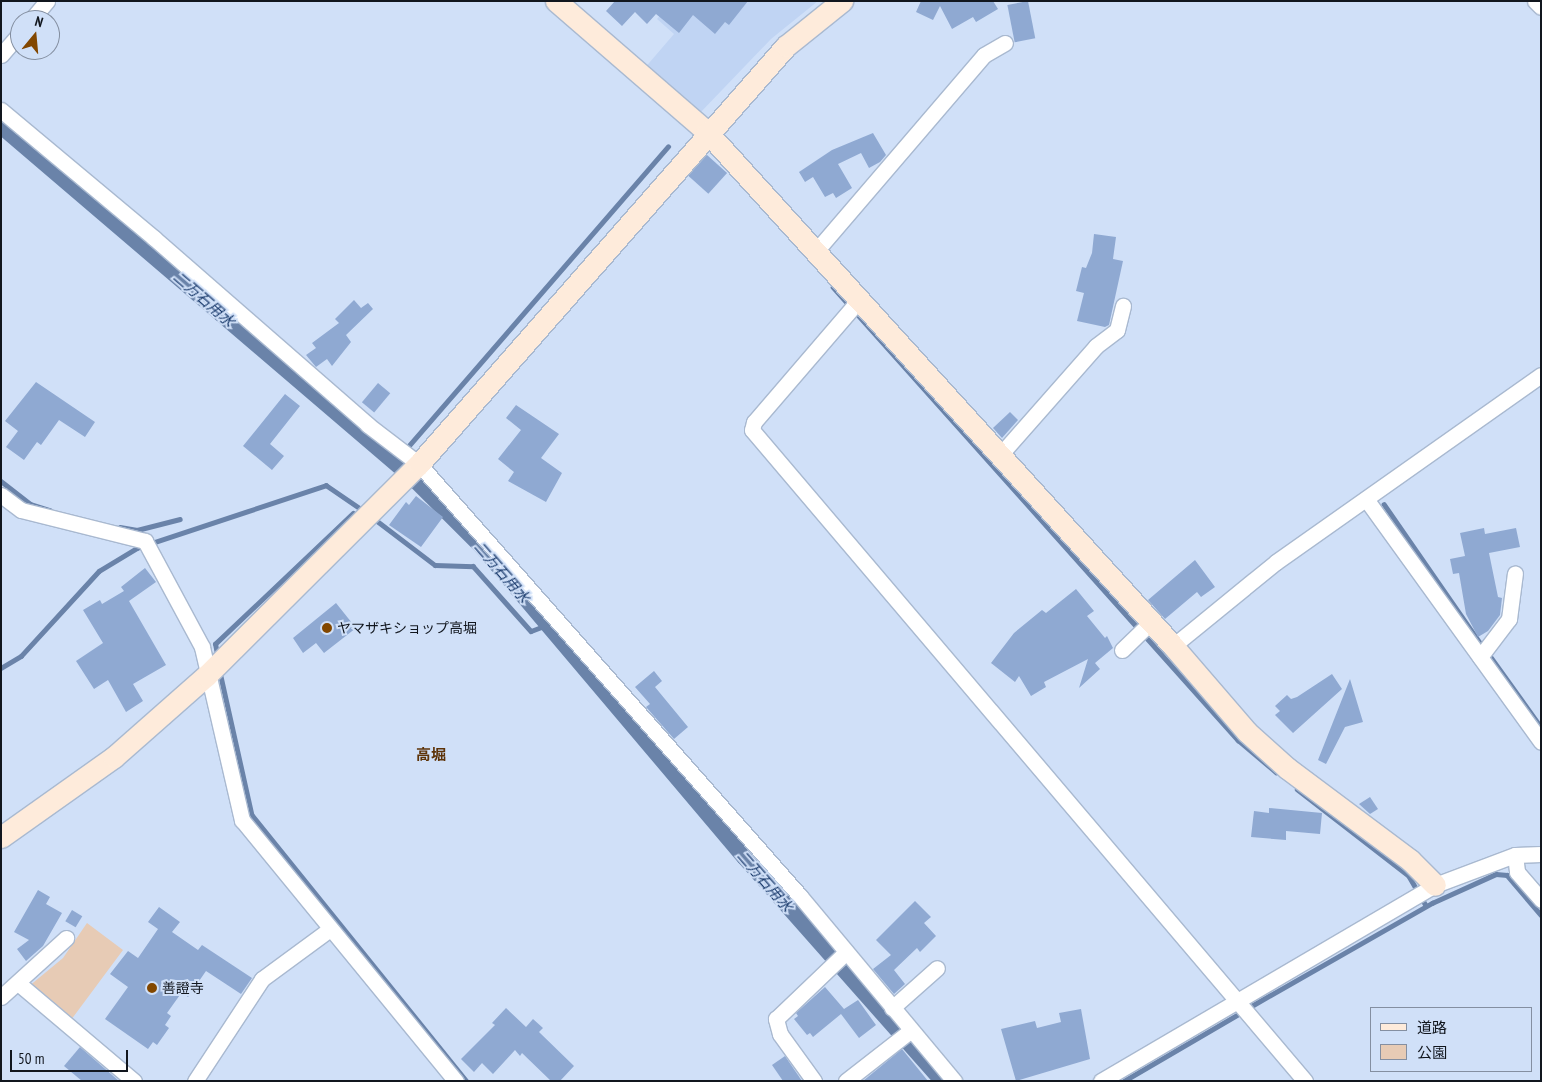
<!DOCTYPE html>
<meta charset="utf-8">
<style>
body{margin:0}
#map{position:relative;width:1542px;height:1082px;overflow:hidden;background:#d0e0f8;font-family:"PT Sans Narrow","Noto Sans JP",sans-serif}
div>[style]{position:absolute}
.built>*{inset:0;background:#c0d4f3}
.green>*{inset:0;background:#e7cbb5}
.stream>*{height:4.5px;margin:-2.25px;padding:0 2.25px;transform-origin:2.25px;border-radius:2.25px;background:#6a83a9}
.canal>*{height:16px;margin:-8px;padding:0 8px;transform-origin:8px;border-radius:8px;background:#6a83a9}
.building>*{inset:0;background:#8fa9d2;transform-origin:0 0}
.roads{filter:drop-shadow(1px 0 #a9b9d0) drop-shadow(-1px 0 #a9b9d0) drop-shadow(0 1px #a9b9d0) drop-shadow(0 -1px #a9b9d0)}
.street>*{height:15px;margin:-7.5px;padding:0 7.5px;transform-origin:7.5px;border-radius:7.5px;background:#fff}
.secondary>*{height:21px;margin:-10.5px;padding:0 10.5px;transform-origin:10.5px;border-radius:10.5px;background:#feebdb}
.dots>*{width:14px;height:14px;translate:-50% -50%;box-sizing:border-box;border:2px solid #d0e0f8;border-radius:50%}
span{translate:-50% -50%;white-space:nowrap;text-align:center;line-height:1.15;-webkit-text-stroke:4px #d0e0f8;paint-order:stroke}
.poi-label{font-size:14px;color:#11161e}
.left{translate:0 -50%;text-align:left}
.water-label{font-size:15px;color:#163769;font-style:italic}
.neighbourhood-label{font-size:15px;color:#5d3308;font-weight:700}
.frame{position:absolute;inset:0;border:2px solid #11161e;pointer-events:none}
.legend{position:absolute;left:1370px;top:1007px;width:162px;height:65px;box-sizing:border-box;background:#d0e0f8;border:1px solid #848fa1;margin:0;padding:6px 9px;list-style:none;font-size:15px;color:#11161e}
.legend li{display:flex;align-items:center;gap:10px;height:25px}
.legend b{width:25px;border:1px solid #848fa1}
.north{position:absolute;left:10px;top:10px;width:50px;height:50px;box-sizing:border-box;background:#d0e0f8;border:1px solid #848fa1;border-radius:50%;rotate:17deg;font-size:14px;font-weight:700;line-height:20px;text-align:center;color:#11161e}
.north::after{content:'';display:block;margin:auto;width:18px;height:22px;background:#824700;clip-path:polygon(50% 0,100% 100%,50% 72%,0 100%)}
.scale{position:absolute;left:10px;top:1050px;width:118px;height:22px;box-sizing:border-box;border:2px solid #11161e;border-top:0;padding-left:6px;font-size:15px;line-height:18px;white-space:nowrap;color:#11161e;-webkit-text-stroke:4px #d0e0f8;paint-order:stroke}
</style>
<div id="map">
<div class="built">
<i style="clip-path:polygon(673px 1px,818px 1px,771px 39px,699px 114px,643px 70px,674px 34px,657px 19px)"></i>
</div>
<div class="green">
<i style="clip-path:polygon(87px 923px,123px 950px,71px 1020px,28px 987px,63px 958px)"></i>
</div>
<div class="stream">
<i style="left:833px;top:287px;width:608px;rotate:48.2deg"></i>
<i style="left:1238px;top:740px;width:50px;rotate:40.1deg"></i>
<i style="left:406px;top:449px;width:400px;rotate:-49.1deg"></i>
<i style="left:1px;top:481px;width:37px;rotate:38deg"></i>
<i style="left:30px;top:504px;width:21px;rotate:17deg"></i>
<i style="left:1384px;top:504px;width:174px;rotate:55.3deg"></i>
<i style="left:372px;top:517px;width:79px;rotate:37.3deg"></i>
<i style="left:435px;top:565px;width:38px;rotate:2deg"></i>
<i style="left:473px;top:566px;width:87px;rotate:48.3deg"></i>
<i style="left:531px;top:631px;width:17px;rotate:-21deg"></i>
<i style="left:120px;top:527px;width:17px;rotate:10deg"></i>
<i style="left:137px;top:530px;width:44px;rotate:-14.3deg"></i>
<i style="left:1488px;top:653px;width:91px;rotate:54.4deg"></i>
<i style="left:217px;top:654px;width:10px;rotate:-101deg"></i>
<i style="left:215px;top:644px;width:190px;rotate:-43.5deg"></i>
<i style="left:1px;top:668px;width:23px;rotate:-31deg"></i>
<i style="left:21px;top:656px;width:115px;rotate:-47.5deg"></i>
<i style="left:99px;top:571px;width:44px;rotate:-31.2deg"></i>
<i style="left:137px;top:548px;width:199px;rotate:-18.4deg"></i>
<i style="left:326px;top:485px;width:46px;rotate:34.4deg"></i>
<i style="left:220px;top:672px;width:147px;rotate:77.4deg"></i>
<i style="left:252px;top:815px;width:342px;rotate:51.1deg"></i>
<i style="left:1297px;top:789px;width:142px;rotate:37.8deg"></i>
<i style="left:1409px;top:876px;width:34px;rotate:60deg"></i>
<i style="left:1248px;top:1008px;width:212px;rotate:-29.7deg"></i>
<i style="left:1432px;top:903px;width:70px;rotate:-24.4deg"></i>
<i style="left:1496px;top:874px;width:11px;rotate:5deg"></i>
<i style="left:1507px;top:875px;width:52px;rotate:49.6deg"></i>
<i style="left:1124px;top:1081px;width:137px;rotate:-30.3deg"></i>
</div>
<div class="canal">
<i style="left:1px;top:126px;width:543px;rotate:40.52deg"></i>
<i style="left:414px;top:479px;width:96px;rotate:45deg"></i>
<i style="left:482px;top:547px;width:407px;rotate:49.8deg"></i>
<i style="left:745px;top:858px;width:298px;rotate:48.5deg"></i>
</div>
<div class="building">
<i style="clip-path:polygon(615px 1px,748px 1px,729px 25px,725px 22px,715px 34px,693px 15px,679px 33px,656px 14px,647px 24px,635px 12px,622px 26px,606px 11px)"></i>
<i style="clip-path:polygon(921px 1px,993px 1px,998px 9px,976px 22px,973px 17px,952px 29px,940px 6px,933px 20px,916px 12px)"></i>
<i style="left:1028px;top:1px;width:38px;height:21px;rotate:79deg"></i>
<i style="clip-path:polygon(873px 133px,886px 155px,880px 162px,869px 168px,861px 153px,838px 164px,852px 188px,836px 198px,833px 193px,825px 197px,813px 177px,805px 182px,799px 172px,832px 150px)"></i>
<i style="left:707px;top:155px;width:27px;height:28px;rotate:42deg"></i>
<i style="clip-path:polygon(1094px 234px,1116px 237px,1113px 259px,1123px 261px,1109px 325px,1105px 327px,1077px 321px,1084px 293px,1076px 291px,1082px 267px,1086px 268px,1092px 253px)"></i>
<i style="clip-path:polygon(354px 300px,361px 308px,368px 303px,373px 309px,346px 335px,351px 342px,332px 366px,327px 359px,316px 367px,306px 355px,316px 348px,312px 343px,339px 323px,335px 319px)"></i>
<i style="clip-path:polygon(36px 382px,95px 422px,85px 437px,59px 420px,41px 445px,37px 442px,24px 460px,6px 447px,18px 431px,5px 421px)"></i>
<i style="left:378px;top:383px;width:16px;height:25px;rotate:40deg"></i>
<i style="clip-path:polygon(285px 394px,300px 406px,270px 444px,284px 456px,272px 470px,243px 446px)"></i>
<i style="clip-path:polygon(516px 405px,559px 434px,541px 458px,562px 473px,546px 502px,508px 481px,514px 472px,498px 459px,521px 430px,506px 418px)"></i>
<i style="clip-path:polygon(1010px 412px,1018px 420px,1002px 438px,993px 428px)"></i>
<i style="clip-path:polygon(416px 496px,443px 517px,421px 547px,389px 525px,406px 502px,409px 505px)"></i>
<i style="clip-path:polygon(1484px 528px,1485px 534px,1516px 528px,1520px 547px,1489px 553px,1498px 597px,1502px 598px,1500px 615px,1488px 631px,1478px 637px,1466px 614px,1459px 573px,1453px 574px,1450px 559px,1465px 556px,1460px 533px)"></i>
<i style="clip-path:polygon(1195px 560px,1215px 587px,1201px 597px,1197px 592px,1165px 619px,1148px 600px)"></i>
<i style="clip-path:polygon(145px 568px,156px 582px,129px 601px,166px 665px,133px 684px,143px 701px,126px 712px,108px 680px,94px 689px,76px 661px,103px 643px,83px 610px,100px 600px,102px 604px,124px 591px,121px 587px)"></i>
<i style="clip-path:polygon(1076px 589px,1094px 611px,1087px 616px,1105px 638px,1107px 636px,1113px 648px,1095px 663px,1100px 669px,1079px 688px,1088px 659px,1044px 682px,1046px 687px,1031px 696px,1019px 676px,1015px 682px,991px 663px,1014px 633px,1042px 610px,1046px 613px)"></i>
<i style="clip-path:polygon(336px 603px,356px 628px,324px 653px,316px 643px,303px 653px,293px 638px)"></i>
<i style="clip-path:polygon(654px 671px,662px 681px,655px 687px,688px 727px,674px 739px,646px 707px,650px 704px,635px 687px)"></i>
<i style="clip-path:polygon(1332px 674px,1342px 689px,1293px 733px,1275px 715px,1280px 711px,1275px 706px,1287px 695px,1291px 699px,1297px 697px)"></i>
<i style="clip-path:polygon(1350px 679px,1363px 722px,1345px 727px,1326px 764px,1318px 760px)"></i>
<i style="clip-path:polygon(1370px 797px,1378px 809px,1370px 814px,1359px 804px)"></i>
<i style="clip-path:polygon(1269px 808px,1322px 813px,1320px 834px,1286px 831px,1286px 840px,1251px 837px,1254px 811px,1269px 813px)"></i>
<i style="clip-path:polygon(38px 890px,50px 897px,46px 904px,62px 913px,43px 946px,26px 961px,17px 949px,29px 940px,14px 932px)"></i>
<i style="clip-path:polygon(915px 901px,931px 917px,924px 923px,936px 936px,920px 952px,917px 948px,894px 970px,905px 984px,894px 994px,873px 969px,891px 955px,876px 940px)"></i>
<i style="clip-path:polygon(159px 907px,180px 922px,172px 932px,198px 950px,202px 945px,252px 978px,241px 994px,206px 971px,188px 997px,182px 992px,167px 1013px,171px 1016px,165px 1025px,169px 1028px,157px 1045px,153px 1042px,148px 1049px,105px 1019px,128px 987px,110px 974px,128px 951px,138px 958px,158px 929px,148px 922px)"></i>
<i style="left:72px;top:910px;width:12px;height:13px;rotate:31deg"></i>
<i style="clip-path:polygon(825px 987px,844px 1009px,858px 1000px,876px 1025px,859px 1038px,841px 1014px,813px 1037px,810px 1033px,807px 1035px,794px 1019px,798px 1016px,796px 1013px)"></i>
<i style="clip-path:polygon(506px 1008px,526px 1027px,533px 1019px,543px 1028px,539px 1032px,574px 1066px,560px 1081px,551px 1081px,522px 1053px,520px 1056px,515px 1050px,493px 1074px,482px 1063px,474px 1072px,461px 1059px,495px 1025px,492px 1023px)"></i>
<i style="clip-path:polygon(1081px 1009px,1090px 1059px,1016px 1081px,1001px 1029px,1035px 1021px,1037px 1028px,1061px 1022px,1059px 1013px)"></i>
<i style="clip-path:polygon(80px 1047px,119px 1081px,82px 1081px,64px 1066px)"></i>
<i style="clip-path:polygon(902px 1049px,928px 1081px,863px 1081px,891px 1058px)"></i>
<i style="clip-path:polygon(785px 1056px,802px 1081px,783px 1081px,772px 1065px)"></i>
</div>
<div class="roads">
<div class="street">
<i style="left:1535px;top:1px;width:8px;rotate:45deg"></i>
<i style="left:31px;top:20px;width:25px;rotate:-50deg"></i>
<i style="left:1px;top:55px;width:29px;rotate:-49deg"></i>
<i style="left:1px;top:110px;width:199px;rotate:39.9deg"></i>
<i style="left:154px;top:238px;width:284px;rotate:41.1deg"></i>
<i style="left:368px;top:425px;width:64px;rotate:37.4deg"></i>
<i style="left:419px;top:464px;width:576px;rotate:48.59deg"></i>
<i style="left:800px;top:896px;width:241px;rotate:50.2deg"></i>
<i style="left:816px;top:251px;width:258px;rotate:-49.4deg"></i>
<i style="left:984px;top:55px;width:24px;rotate:-30deg"></i>
<i style="left:859px;top:300px;width:161px;rotate:130.7deg"></i>
<i style="left:754px;top:422px;width:8px;rotate:104deg"></i>
<i style="left:752px;top:430px;width:854px;rotate:49.65deg"></i>
<i style="left:1000px;top:455px;width:145px;rotate:-48.6deg"></i>
<i style="left:1096px;top:346px;width:26px;rotate:-37deg"></i>
<i style="left:1117px;top:330px;width:25px;rotate:-76deg"></i>
<i style="left:1px;top:495px;width:25px;rotate:37deg"></i>
<i style="left:21px;top:510px;width:128px;rotate:14deg"></i>
<i style="left:145px;top:541px;width:120px;rotate:61.7deg"></i>
<i style="left:202px;top:647px;width:178px;rotate:77deg"></i>
<i style="left:242px;top:820px;width:338px;rotate:50.7deg"></i>
<i style="left:1366px;top:499px;width:299px;rotate:54.2deg"></i>
<i style="left:1173px;top:646px;width:133px;rotate:-39.2deg"></i>
<i style="left:1276px;top:562px;width:324px;rotate:-35.2deg"></i>
<i style="left:1122px;top:650px;width:40px;rotate:-44deg"></i>
<i style="left:1480px;top:657px;width:48px;rotate:-52.7deg"></i>
<i style="left:1509px;top:619px;width:46px;rotate:-82.6deg"></i>
<i style="left:1515px;top:855px;width:17px;rotate:83deg"></i>
<i style="left:1517px;top:872px;width:37px;rotate:49deg"></i>
<i style="left:18px;top:983px;width:152px;rotate:40.2deg"></i>
<i style="left:1px;top:997px;width:88px;rotate:-42.2deg"></i>
<i style="left:892px;top:1008px;width:60px;rotate:-41.6deg"></i>
<i style="left:195px;top:1081px;width:122px;rotate:-56.7deg"></i>
<i style="left:262px;top:979px;width:84px;rotate:-36.3deg"></i>
<i style="left:814px;top:1081px;width:58px;rotate:-125.9deg"></i>
<i style="left:780px;top:1034px;width:16px;rotate:-105deg"></i>
<i style="left:776px;top:1019px;width:97px;rotate:-43.7deg"></i>
<i style="left:846px;top:1081px;width:81px;rotate:-38deg"></i>
<i style="left:1101px;top:1081px;width:387px;rotate:-30.4deg"></i>
<i style="left:1435px;top:885px;width:85px;rotate:-20.6deg"></i>
<i style="left:1515px;top:855px;width:26px;rotate:-2deg"></i>
</div>
<div class="secondary">
<i style="left:556px;top:1px;width:200px;rotate:40.9deg"></i>
<i style="left:707px;top:132px;width:694px;rotate:47.8deg"></i>
<i style="left:1173px;top:646px;width:113px;rotate:49.3deg"></i>
<i style="left:1247px;top:732px;width:54px;rotate:42deg"></i>
<i style="left:1287px;top:768px;width:154px;rotate:36.8deg"></i>
<i style="left:1410px;top:860px;width:35px;rotate:45deg"></i>
<i style="left:1px;top:837px;width:138px;rotate:-35.3deg"></i>
<i style="left:114px;top:757px;width:123px;rotate:-41.4deg"></i>
<i style="left:206px;top:676px;width:301px;rotate:-44.9deg"></i>
<i style="left:419px;top:464px;width:556px;rotate:-48.72deg"></i>
<i style="left:786px;top:46px;width:72px;rotate:-38.8deg"></i>
</div>
</div>
<div class="dots">
<i style="left:327px;top:628px;background:#824700"></i>
<i style="left:152px;top:988px;background:#824700"></i>
</div>
<div class="poi-label">
<span class="left" style="left:337px;top:628px">ヤマザキショップ高堀</span>
<span class="left" style="left:162px;top:988px">善證寺</span>
</div>
<div class="water-label">
<span style="left:204px;top:299px;rotate:41deg">二万石用水</span>
<span style="left:502px;top:572px;rotate:49deg">二万石用水</span>
<span style="left:765px;top:881px;rotate:49deg">二万石用水</span>
</div>
<div class="neighbourhood-label">
<span style="left:431px;top:755px">高堀</span>
</div>
<div class="frame"></div>
<ul class="legend">
<li><b style="height:6px;background:#feebdb"></b>道路</li>
<li><b style="height:14px;background:#e7cbb5"></b>公園</li>
</ul>
<div class="north">N</div>
<div class="scale">50 m</div>
</div>
